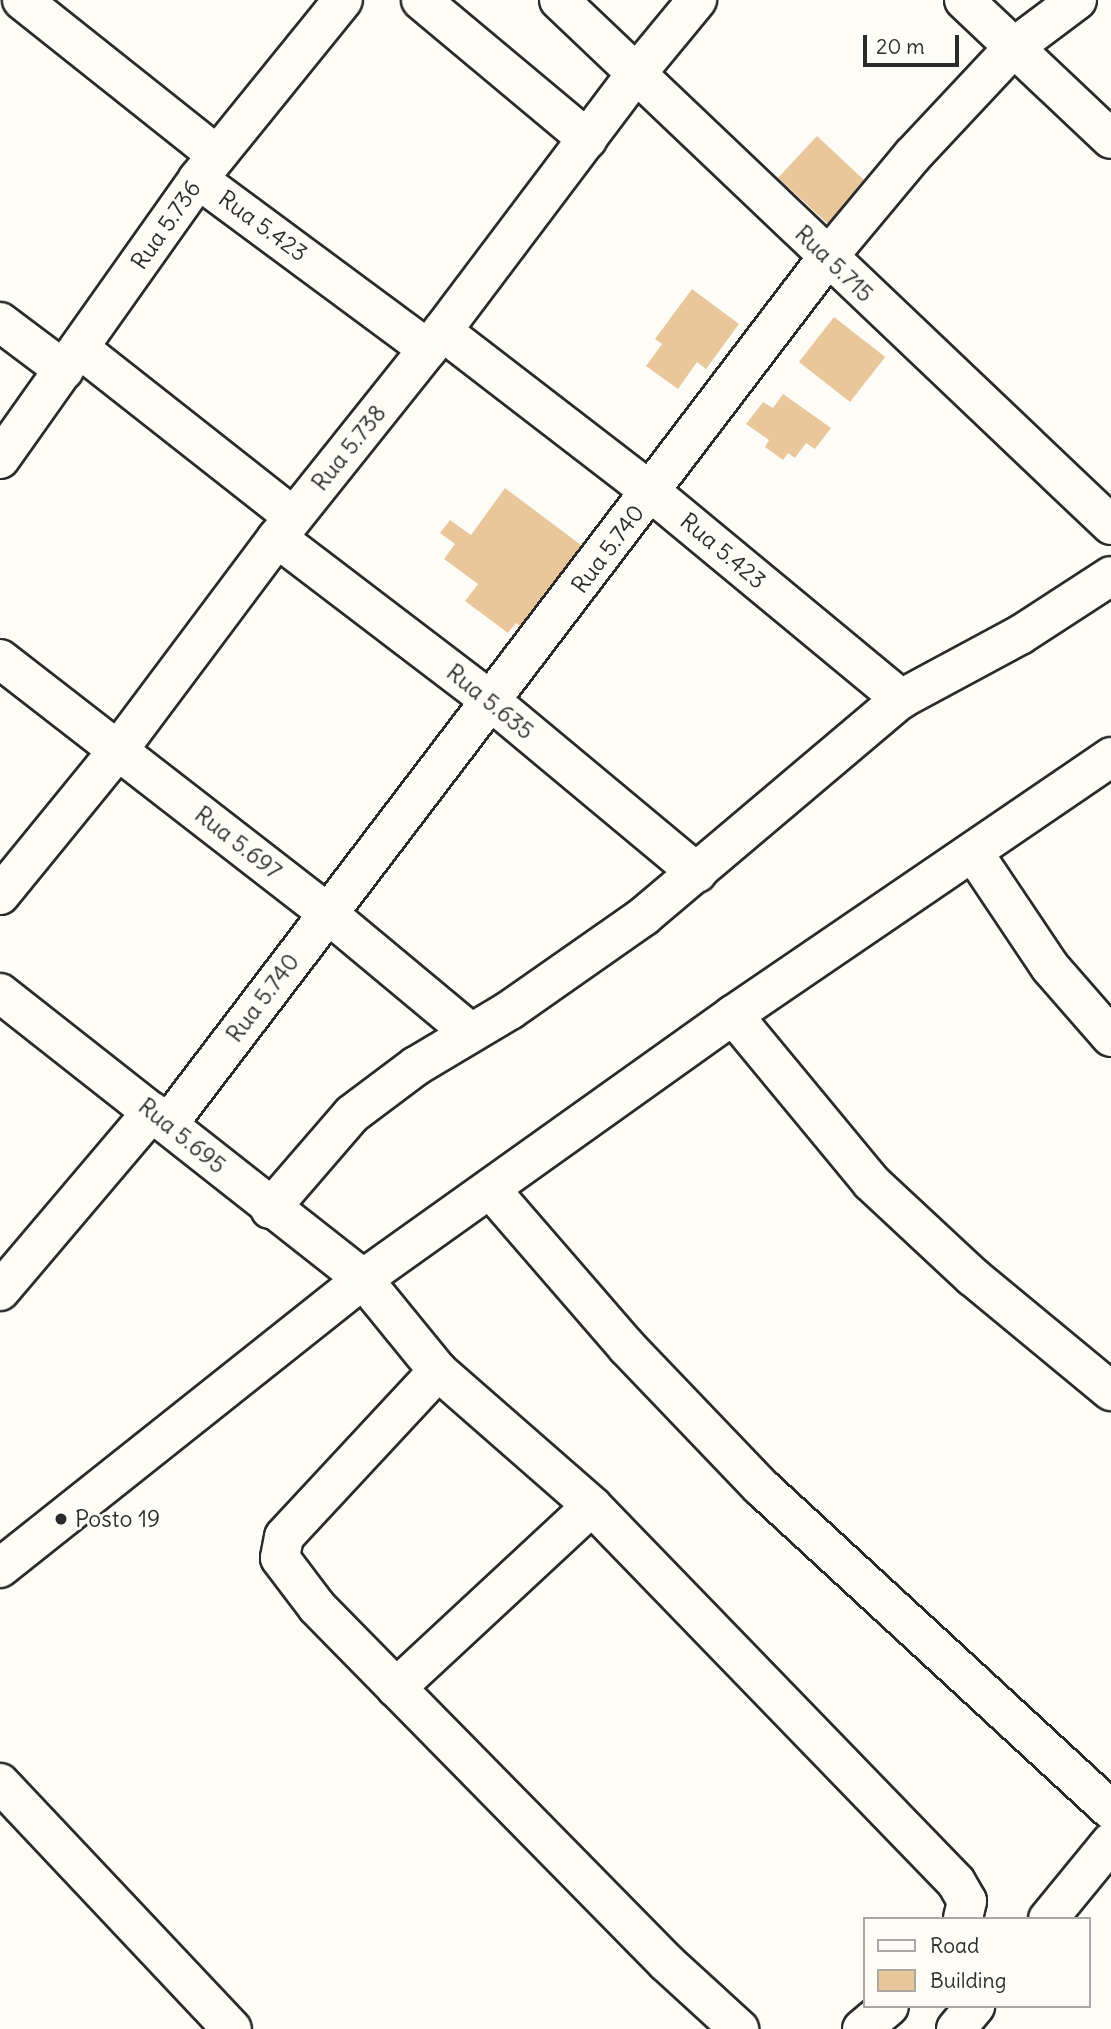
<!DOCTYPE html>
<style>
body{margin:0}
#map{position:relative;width:1111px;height:2029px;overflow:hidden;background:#fdfcf7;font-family:Delius,sans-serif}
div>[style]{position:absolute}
.building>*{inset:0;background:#e9c79b;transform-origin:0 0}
.roads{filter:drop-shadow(2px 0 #2b2b2b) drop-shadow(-2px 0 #2b2b2b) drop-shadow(0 2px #2b2b2b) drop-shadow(0 -2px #2b2b2b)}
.minor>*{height:38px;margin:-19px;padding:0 19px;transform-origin:19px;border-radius:19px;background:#fdfcf7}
.major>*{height:38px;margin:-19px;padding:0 19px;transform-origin:19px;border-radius:19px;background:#fdfcf7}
.dots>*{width:19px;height:19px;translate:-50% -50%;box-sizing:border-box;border:4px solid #fdfcf7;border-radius:50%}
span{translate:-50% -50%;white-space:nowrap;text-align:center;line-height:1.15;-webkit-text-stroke:6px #fdfcf7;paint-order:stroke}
.street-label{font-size:23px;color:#2b2b2b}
.poi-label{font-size:23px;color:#2b2b2b}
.left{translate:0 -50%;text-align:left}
.legend{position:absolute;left:863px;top:1917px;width:228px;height:91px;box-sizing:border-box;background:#fdfcf7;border:2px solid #a9a8a5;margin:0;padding:9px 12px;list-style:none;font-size:21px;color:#2b2b2b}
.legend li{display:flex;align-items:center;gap:14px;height:35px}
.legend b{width:35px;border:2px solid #a9a8a5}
.scale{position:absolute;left:863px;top:35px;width:96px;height:32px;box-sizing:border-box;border:4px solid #2b2b2b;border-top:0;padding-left:9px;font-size:21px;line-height:24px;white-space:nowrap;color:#2b2b2b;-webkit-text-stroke:5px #fdfcf7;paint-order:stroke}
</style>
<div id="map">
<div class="building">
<i style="left:817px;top:136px;width:68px;height:57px;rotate:43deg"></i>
<i style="clip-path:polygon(692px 289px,739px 324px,706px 369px,697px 362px,678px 389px,646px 366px,662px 344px,655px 339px)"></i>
<i style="left:834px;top:317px;width:65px;height:57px;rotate:38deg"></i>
<i style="clip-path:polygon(783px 394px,831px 428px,815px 449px,806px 443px,795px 458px,788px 453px,783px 460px,765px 447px,769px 440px,746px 424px,763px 402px,773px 408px)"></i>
<i style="clip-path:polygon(505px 488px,585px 548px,524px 629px,516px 623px,508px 633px,465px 601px,478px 584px,444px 559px,455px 544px,440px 533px,450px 520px,471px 535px)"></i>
</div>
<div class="roads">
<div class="minor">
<i style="left:22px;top:0;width:249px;rotate:38.5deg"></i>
<i style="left:421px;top:0;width:217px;rotate:39.9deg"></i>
<i style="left:559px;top:0;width:762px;rotate:43.56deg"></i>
<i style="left:964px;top:0;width:202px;rotate:43.4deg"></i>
<i style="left:198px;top:179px;width:286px;rotate:36.5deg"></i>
<i style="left:0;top:322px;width:80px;rotate:36.9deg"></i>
<i style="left:442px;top:331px;width:264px;rotate:37.6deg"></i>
<i style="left:651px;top:492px;width:325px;rotate:39.6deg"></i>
<i style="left:79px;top:348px;width:273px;rotate:38.2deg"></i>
<i style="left:0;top:459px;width:343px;rotate:-54.7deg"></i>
<i style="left:198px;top:179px;width:230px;rotate:-51deg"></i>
<i style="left:277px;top:538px;width:270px;rotate:37.3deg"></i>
<i style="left:492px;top:702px;width:267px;rotate:39.8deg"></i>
<i style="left:0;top:659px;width:414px;rotate:37.8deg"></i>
<i style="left:327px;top:913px;width:187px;rotate:39.8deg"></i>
<i style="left:973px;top:852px;width:138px;rotate:56.2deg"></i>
<i style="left:1050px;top:967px;width:93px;rotate:48.9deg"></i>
<i style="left:0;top:895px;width:188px;rotate:-50.8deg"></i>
<i style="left:119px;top:749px;width:264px;rotate:-53.2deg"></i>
<i style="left:277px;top:538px;width:265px;rotate:-51.4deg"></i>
<i style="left:442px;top:331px;width:322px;rotate:-53deg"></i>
<i style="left:636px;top:74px;width:96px;rotate:-50.5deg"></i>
<i style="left:0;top:993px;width:462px;rotate:38.2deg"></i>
<i style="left:363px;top:1279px;width:119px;rotate:50.8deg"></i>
<i style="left:438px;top:1371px;width:205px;rotate:41.2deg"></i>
<i style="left:592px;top:1506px;width:523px;rotate:45.93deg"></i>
<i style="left:956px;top:1882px;width:22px;rotate:60deg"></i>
<i style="left:967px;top:1901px;width:18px;rotate:103deg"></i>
<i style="left:733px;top:1015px;width:217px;rotate:50.4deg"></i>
<i style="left:871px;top:1182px;width:139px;rotate:43deg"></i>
<i style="left:973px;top:1277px;width:179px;rotate:39.6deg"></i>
<i style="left:168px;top:1124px;width:1088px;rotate:-52.73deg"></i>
<i style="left:827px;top:258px;width:133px;rotate:-50.2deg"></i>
<i style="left:912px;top:156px;width:148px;rotate:-46.9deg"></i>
<i style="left:1013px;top:48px;width:80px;rotate:-36.9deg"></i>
<i style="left:491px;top:1190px;width:208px;rotate:49.1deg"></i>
<i style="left:627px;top:1347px;width:194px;rotate:46.3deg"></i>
<i style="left:761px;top:1487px;width:476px;rotate:42.7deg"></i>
<i style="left:270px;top:1209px;width:125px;rotate:-49.2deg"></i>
<i style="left:352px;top:1114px;width:80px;rotate:-36.9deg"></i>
<i style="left:416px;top:1066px;width:109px;rotate:-30.8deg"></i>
<i style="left:510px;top:1010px;width:164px;rotate:-35deg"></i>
<i style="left:644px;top:916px;width:336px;rotate:-40.2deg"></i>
<i style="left:901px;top:699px;width:135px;rotate:-28.3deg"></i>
<i style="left:1020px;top:635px;width:108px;rotate:-33deg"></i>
<i style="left:0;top:1291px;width:235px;rotate:-49.7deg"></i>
<i style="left:438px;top:1371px;width:226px;rotate:132.9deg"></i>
<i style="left:284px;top:1537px;width:21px;rotate:101deg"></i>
<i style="left:280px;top:1558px;width:61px;rotate:52.9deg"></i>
<i style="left:317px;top:1607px;width:499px;rotate:45.5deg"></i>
<i style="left:667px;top:1963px;width:98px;rotate:42.5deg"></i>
<i style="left:396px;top:1688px;width:267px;rotate:-42.9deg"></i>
<i style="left:0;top:1783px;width:338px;rotate:46.7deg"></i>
<i style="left:1048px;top:1919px;width:99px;rotate:-50.7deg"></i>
<i style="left:862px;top:2029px;width:35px;rotate:-40deg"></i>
<i style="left:956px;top:2029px;width:30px;rotate:-50deg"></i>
</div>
<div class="major">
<i style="left:0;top:1568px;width:464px;rotate:-38.5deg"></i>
<i style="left:363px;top:1279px;width:455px;rotate:-35.5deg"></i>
<i style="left:733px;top:1015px;width:458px;rotate:-34.3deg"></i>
</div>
</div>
<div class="dots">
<i style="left:61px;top:1519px;background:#2b2b2b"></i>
</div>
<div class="street-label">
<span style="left:166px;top:225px;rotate:-55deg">Rua 5.736</span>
<span style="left:263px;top:226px;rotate:36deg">Rua 5.423</span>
<span style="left:834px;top:264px;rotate:44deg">Rua 5.715</span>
<span style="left:349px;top:448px;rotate:-51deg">Rua 5.738</span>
<span style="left:608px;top:549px;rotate:-53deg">Rua 5.740</span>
<span style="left:723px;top:551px;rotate:40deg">Rua 5.423</span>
<span style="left:490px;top:702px;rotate:39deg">Rua 5.635</span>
<span style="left:238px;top:843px;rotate:38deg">Rua 5.697</span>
<span style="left:263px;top:998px;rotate:-53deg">Rua 5.740</span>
<span style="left:182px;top:1136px;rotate:39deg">Rua 5.695</span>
</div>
<div class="poi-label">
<span class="left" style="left:75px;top:1519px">Posto 19</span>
</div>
<ul class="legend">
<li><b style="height:9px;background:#fdfcf7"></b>Road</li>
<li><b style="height:19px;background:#e9c79b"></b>Building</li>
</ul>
<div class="scale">20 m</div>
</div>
